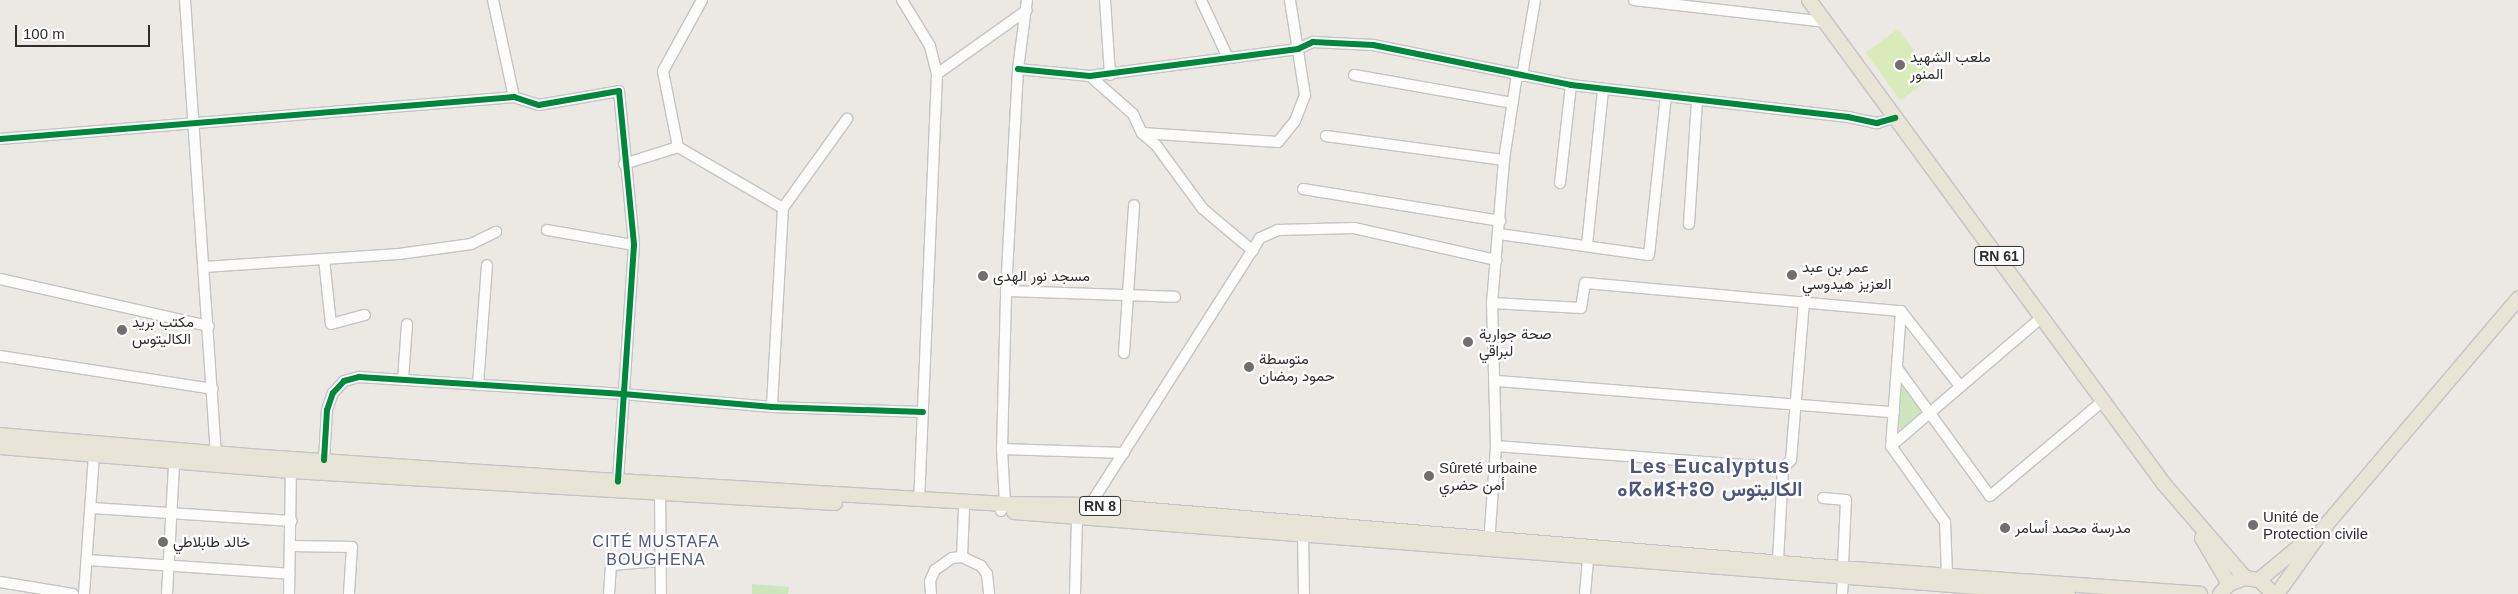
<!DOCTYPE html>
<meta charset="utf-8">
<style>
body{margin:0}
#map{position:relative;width:2518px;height:594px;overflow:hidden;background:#ece8e4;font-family:Helvetica,Vazirmatn,"Noto Sans Tifinagh",sans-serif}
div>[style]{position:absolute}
.green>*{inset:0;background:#cee6be}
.pitch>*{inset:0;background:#d9eabb;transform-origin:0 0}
.roads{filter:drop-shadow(1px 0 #c5c4c5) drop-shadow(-1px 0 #c5c4c5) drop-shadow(0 1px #c5c4c5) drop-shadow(0 -1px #c5c4c5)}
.minor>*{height:10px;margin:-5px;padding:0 5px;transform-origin:5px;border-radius:5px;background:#fcfcfb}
.major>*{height:14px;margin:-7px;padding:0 7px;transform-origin:7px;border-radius:7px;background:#e8e4d6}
.cycleway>*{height:6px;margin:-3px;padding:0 3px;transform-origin:3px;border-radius:3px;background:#00873e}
.dots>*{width:14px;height:14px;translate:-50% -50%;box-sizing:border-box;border:2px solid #fff;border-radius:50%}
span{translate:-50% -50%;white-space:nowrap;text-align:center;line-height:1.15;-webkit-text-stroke:4.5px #fff;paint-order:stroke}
.shield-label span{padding:1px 4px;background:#fff;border:1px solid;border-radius:4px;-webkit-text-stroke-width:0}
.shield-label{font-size:14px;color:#2e2e2e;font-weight:700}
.poi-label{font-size:15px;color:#2e2e2e}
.left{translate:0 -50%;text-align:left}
.neighbourhood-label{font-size:16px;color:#4d5680;letter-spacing:1px}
.district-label{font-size:20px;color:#4d5680;font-weight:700;letter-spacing:1px}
.scale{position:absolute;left:15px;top:25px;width:135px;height:22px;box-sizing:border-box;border:2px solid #2e2e2e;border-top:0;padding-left:6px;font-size:15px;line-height:18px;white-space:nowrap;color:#2e2e2e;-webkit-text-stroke:4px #fff;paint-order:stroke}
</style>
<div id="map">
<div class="green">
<i style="clip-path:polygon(1900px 383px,1922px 412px,1902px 429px,1896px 427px)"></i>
<i style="clip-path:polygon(752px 584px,789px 587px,788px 594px,752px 594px)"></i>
</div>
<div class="pitch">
<i style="left:1898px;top:29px;width:59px;height:40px;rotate:54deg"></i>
</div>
<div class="roads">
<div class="minor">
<i style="left:185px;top:0;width:459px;rotate:86.1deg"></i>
<i style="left:493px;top:0;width:99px;rotate:77.8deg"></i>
<i style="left:902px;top:0;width:54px;rotate:58.7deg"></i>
<i style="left:930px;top:46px;width:29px;rotate:76deg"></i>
<i style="left:937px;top:74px;width:425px;rotate:92.4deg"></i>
<i style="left:1105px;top:0;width:75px;rotate:86.2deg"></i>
<i style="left:1201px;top:0;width:64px;rotate:65deg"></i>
<i style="left:1634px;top:0;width:193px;rotate:6.5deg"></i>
<i style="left:1018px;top:69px;width:72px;rotate:5.6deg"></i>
<i style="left:1090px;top:76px;width:210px;rotate:-7.4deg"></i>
<i style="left:1298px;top:49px;width:17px;rotate:-25deg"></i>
<i style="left:1313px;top:42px;width:60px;rotate:2.9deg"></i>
<i style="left:1373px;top:45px;width:202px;rotate:11.4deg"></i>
<i style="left:1571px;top:85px;width:279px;rotate:6.6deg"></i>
<i style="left:1848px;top:117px;width:30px;rotate:12deg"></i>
<i style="left:1877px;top:123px;width:19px;rotate:-16deg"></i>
<i style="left:937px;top:74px;width:110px;rotate:-35.4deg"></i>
<i style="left:1354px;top:75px;width:161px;rotate:10deg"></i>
<i style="left:1090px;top:76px;width:57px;rotate:41.5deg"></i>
<i style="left:1133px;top:114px;width:21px;rotate:65deg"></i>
<i style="left:1142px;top:133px;width:18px;rotate:41deg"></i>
<i style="left:1156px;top:145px;width:79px;rotate:53.7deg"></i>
<i style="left:1203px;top:209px;width:65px;rotate:40deg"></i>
<i style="left:1522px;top:76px;width:77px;rotate:-80.3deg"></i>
<i style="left:1142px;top:133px;width:136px;rotate:3.8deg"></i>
<i style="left:1278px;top:142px;width:27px;rotate:-51deg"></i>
<i style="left:1295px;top:121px;width:28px;rotate:-69deg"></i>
<i style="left:1305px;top:95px;width:96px;rotate:-99deg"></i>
<i style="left:1326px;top:136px;width:180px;rotate:7.7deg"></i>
<i style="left:0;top:139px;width:516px;rotate:-4.67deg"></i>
<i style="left:514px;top:97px;width:26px;rotate:18deg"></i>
<i style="left:539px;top:105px;width:81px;rotate:-9.9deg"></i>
<i style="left:619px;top:91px;width:155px;rotate:84.4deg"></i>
<i style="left:634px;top:245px;width:237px;rotate:93.9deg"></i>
<i style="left:678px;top:147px;width:121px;rotate:30.2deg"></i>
<i style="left:783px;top:208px;width:199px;rotate:93.2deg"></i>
<i style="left:624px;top:164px;width:57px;rotate:-17.5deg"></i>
<i style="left:678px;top:147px;width:77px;rotate:-101.2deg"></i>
<i style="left:663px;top:71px;width:81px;rotate:-61.2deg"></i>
<i style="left:1560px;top:183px;width:99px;rotate:-83.6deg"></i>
<i style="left:1303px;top:189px;width:200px;rotate:9.2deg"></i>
<i style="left:783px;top:208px;width:110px;rotate:-54.3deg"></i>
<i style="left:1689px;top:224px;width:124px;rotate:-86.3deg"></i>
<i style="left:547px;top:230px;width:88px;rotate:9.8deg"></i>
<i style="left:1499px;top:234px;width:151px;rotate:8deg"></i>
<i style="left:1649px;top:255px;width:159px;rotate:-83.9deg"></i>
<i style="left:1587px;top:245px;width:157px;rotate:-84.1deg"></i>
<i style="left:324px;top:259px;width:65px;rotate:83.9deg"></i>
<i style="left:331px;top:324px;width:35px;rotate:-15deg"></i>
<i style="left:204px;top:267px;width:195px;rotate:-3.8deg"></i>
<i style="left:399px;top:254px;width:73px;rotate:-7.9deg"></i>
<i style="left:471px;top:244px;width:28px;rotate:-26deg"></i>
<i style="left:0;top:279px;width:214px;rotate:12.7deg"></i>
<i style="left:1006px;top:291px;width:169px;rotate:2deg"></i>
<i style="left:1492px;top:303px;width:89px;rotate:3.2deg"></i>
<i style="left:1581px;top:308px;width:25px;rotate:-81deg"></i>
<i style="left:1585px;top:283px;width:317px;rotate:5.1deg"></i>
<i style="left:1901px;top:311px;width:95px;rotate:51.8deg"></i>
<i style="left:1901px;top:311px;width:135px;rotate:94.2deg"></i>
<i style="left:1891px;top:446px;width:93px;rotate:54.6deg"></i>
<i style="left:1945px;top:522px;width:53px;rotate:87.8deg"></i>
<i style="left:1124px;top:353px;width:148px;rotate:-86.1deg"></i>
<i style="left:0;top:356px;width:215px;rotate:8.8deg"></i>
<i style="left:1897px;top:368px;width:158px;rotate:54deg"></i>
<i style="left:1990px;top:496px;width:149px;rotate:-40.1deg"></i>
<i style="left:403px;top:380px;width:56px;rotate:-85.9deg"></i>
<i style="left:1496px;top:381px;width:399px;rotate:4.5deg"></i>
<i style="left:478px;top:385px;width:120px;rotate:-85.7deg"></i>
<i style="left:1496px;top:446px;width:288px;rotate:4.4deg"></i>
<i style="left:1783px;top:468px;width:11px;rotate:-45deg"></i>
<i style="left:1791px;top:460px;width:159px;rotate:-85.3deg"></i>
<i style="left:1891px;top:446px;width:200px;rotate:-40.5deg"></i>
<i style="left:1002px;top:449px;width:122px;rotate:1.9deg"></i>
<i style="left:324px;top:460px;width:50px;rotate:-86.6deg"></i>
<i style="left:327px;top:410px;width:18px;rotate:-71deg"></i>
<i style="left:333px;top:393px;width:16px;rotate:-47deg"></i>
<i style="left:344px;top:381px;width:16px;rotate:-15deg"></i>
<i style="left:359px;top:377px;width:265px;rotate:3.7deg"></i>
<i style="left:623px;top:394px;width:150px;rotate:5deg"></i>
<i style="left:772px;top:407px;width:151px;rotate:1.9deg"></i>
<i style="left:660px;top:486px;width:108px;rotate:89.5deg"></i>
<i style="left:1823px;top:498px;width:23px;rotate:5deg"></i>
<i style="left:1846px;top:500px;width:67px;rotate:92.6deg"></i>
<i style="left:1090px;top:505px;width:317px;rotate:-57.5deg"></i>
<i style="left:1260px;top:238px;width:20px;rotate:-24deg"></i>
<i style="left:1278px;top:230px;width:76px;rotate:-1.5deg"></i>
<i style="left:1354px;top:228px;width:146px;rotate:12.7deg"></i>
<i style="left:92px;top:508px;width:200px;rotate:3.7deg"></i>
<i style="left:1001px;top:511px;width:8px;rotate:-60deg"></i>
<i style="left:1005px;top:504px;width:55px;rotate:-93.1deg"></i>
<i style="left:1002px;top:449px;width:158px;rotate:-88.5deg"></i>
<i style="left:1006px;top:291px;width:222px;rotate:-86.9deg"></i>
<i style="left:1018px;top:69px;width:70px;rotate:-82.6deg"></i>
<i style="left:1303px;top:535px;width:59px;rotate:89deg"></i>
<i style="left:1489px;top:544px;width:98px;rotate:-85.9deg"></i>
<i style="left:1496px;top:446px;width:143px;rotate:-91.6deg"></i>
<i style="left:1492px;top:303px;width:144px;rotate:-85.2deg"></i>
<i style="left:1504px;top:160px;width:87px;rotate:-81.4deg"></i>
<i style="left:291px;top:546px;width:61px;rotate:0.9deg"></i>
<i style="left:352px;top:547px;width:47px;rotate:93.7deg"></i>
<i style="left:962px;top:557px;width:47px;rotate:-87.6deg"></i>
<i style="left:87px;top:560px;width:203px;rotate:3.9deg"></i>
<i style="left:1778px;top:561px;width:93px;rotate:-86.9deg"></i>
<i style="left:0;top:582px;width:74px;rotate:9.3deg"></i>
<i style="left:84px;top:594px;width:139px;rotate:-85.9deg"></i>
<i style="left:167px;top:594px;width:131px;rotate:-86.9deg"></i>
<i style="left:289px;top:594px;width:123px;rotate:-89.1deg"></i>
<i style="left:609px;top:594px;width:29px;rotate:-86deg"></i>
<i style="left:611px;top:565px;width:49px;rotate:-4.7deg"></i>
<i style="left:931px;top:594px;width:13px;rotate:-94deg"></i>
<i style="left:930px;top:581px;width:12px;rotate:-66deg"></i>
<i style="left:935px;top:570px;width:21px;rotate:-35deg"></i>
<i style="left:952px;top:558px;width:10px;rotate:-6deg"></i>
<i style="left:962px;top:557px;width:21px;rotate:25deg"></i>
<i style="left:981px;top:566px;width:10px;rotate:53deg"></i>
<i style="left:987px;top:574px;width:20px;rotate:84deg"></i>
<i style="left:1075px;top:594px;width:76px;rotate:-88.5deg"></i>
<i style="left:1585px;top:594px;width:36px;rotate:-85deg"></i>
<i style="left:1842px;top:594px;width:15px;rotate:-86deg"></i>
</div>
<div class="major">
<i style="left:1809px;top:0;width:600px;rotate:53.74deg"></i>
<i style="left:2164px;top:484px;width:124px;rotate:49.2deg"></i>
<i style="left:0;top:435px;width:249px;rotate:4.8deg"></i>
<i style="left:248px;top:456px;width:354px;rotate:3.9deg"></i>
<i style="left:601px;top:480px;width:405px;rotate:3.4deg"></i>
<i style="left:1005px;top:504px;width:85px;rotate:0.7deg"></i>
<i style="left:1090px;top:505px;width:767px;rotate:4.79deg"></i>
<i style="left:1854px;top:569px;width:347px;rotate:4.1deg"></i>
<i style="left:0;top:447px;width:292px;rotate:4.7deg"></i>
<i style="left:291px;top:471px;width:545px;rotate:3.37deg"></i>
<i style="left:1014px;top:512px;width:1057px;rotate:4.45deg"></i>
<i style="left:2202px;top:538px;width:53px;rotate:59.6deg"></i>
<i style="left:2259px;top:580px;width:70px;rotate:-39.8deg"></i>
<i style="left:2220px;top:594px;width:13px;rotate:-48deg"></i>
<i style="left:2229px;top:584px;width:17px;rotate:-21deg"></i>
<i style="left:2245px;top:578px;width:14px;rotate:8deg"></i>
<i style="left:2259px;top:580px;width:21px;rotate:43deg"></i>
<i style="left:2277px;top:594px;width:86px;rotate:-54.5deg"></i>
<i style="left:2327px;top:524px;width:295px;rotate:-49.7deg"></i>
</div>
</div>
<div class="cycleway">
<i style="left:1018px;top:69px;width:72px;rotate:5.6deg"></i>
<i style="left:1090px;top:76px;width:210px;rotate:-7.4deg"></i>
<i style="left:1298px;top:49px;width:17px;rotate:-25deg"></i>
<i style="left:1313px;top:42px;width:60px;rotate:2.9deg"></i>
<i style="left:1373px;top:45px;width:202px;rotate:11.4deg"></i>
<i style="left:1571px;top:85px;width:279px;rotate:6.6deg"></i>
<i style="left:1848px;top:117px;width:30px;rotate:12deg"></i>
<i style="left:1877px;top:123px;width:19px;rotate:-16deg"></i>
<i style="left:0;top:139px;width:516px;rotate:-4.67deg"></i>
<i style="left:514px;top:97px;width:26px;rotate:18deg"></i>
<i style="left:539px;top:105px;width:81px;rotate:-9.9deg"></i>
<i style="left:619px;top:91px;width:155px;rotate:84.4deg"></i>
<i style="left:634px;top:245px;width:237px;rotate:93.9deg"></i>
<i style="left:324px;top:460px;width:50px;rotate:-86.6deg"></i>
<i style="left:327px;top:410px;width:18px;rotate:-71deg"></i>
<i style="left:333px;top:393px;width:16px;rotate:-47deg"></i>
<i style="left:344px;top:381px;width:16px;rotate:-15deg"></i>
<i style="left:359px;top:377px;width:265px;rotate:3.7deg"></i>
<i style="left:623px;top:394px;width:150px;rotate:5deg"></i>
<i style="left:772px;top:407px;width:151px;rotate:1.9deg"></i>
</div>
<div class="dots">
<i style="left:1900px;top:65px;background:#706f6e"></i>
<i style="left:1792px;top:275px;background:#706f6e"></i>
<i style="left:983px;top:276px;background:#706f6e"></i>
<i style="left:122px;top:330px;background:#706f6e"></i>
<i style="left:1468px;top:342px;background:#706f6e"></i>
<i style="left:1249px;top:367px;background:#706f6e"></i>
<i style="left:1429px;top:476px;background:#706f6e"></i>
<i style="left:2253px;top:525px;background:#706f6e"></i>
<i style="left:2005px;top:528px;background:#706f6e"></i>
<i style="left:163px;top:542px;background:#706f6e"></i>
</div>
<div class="shield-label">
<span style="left:1999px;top:256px">RN 61</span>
<span style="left:1100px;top:506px">RN 8</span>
</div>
<div class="poi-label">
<span class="left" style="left:1910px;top:65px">ملعب الشهيد<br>المنور</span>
<span class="left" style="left:1802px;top:275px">عمر بن عبد<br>العزيز هيدوسي</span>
<span class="left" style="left:993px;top:276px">مسجد نور الهدى</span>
<span class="left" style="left:132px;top:330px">مكتب بريد<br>الكاليتوس</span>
<span class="left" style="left:1479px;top:342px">صحة جوارية<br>لبراقي</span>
<span class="left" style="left:1259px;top:367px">متوسطة<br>حمود رمضان</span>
<span class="left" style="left:1439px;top:476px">Sûreté urbaine<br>أمن حضري</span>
<span class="left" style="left:2263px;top:525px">Unité de<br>Protection civile</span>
<span class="left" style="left:2015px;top:528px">مدرسة محمد أسامر</span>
<span class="left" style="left:173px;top:542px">خالد طابلاطي</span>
</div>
<div class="neighbourhood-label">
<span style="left:656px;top:551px">CITÉ MUSTAFA<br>BOUGHENA</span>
</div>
<div class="district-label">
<span style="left:1710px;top:478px">Les Eucalyptus<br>ⴰⴽⴰⵍⵉⵜⵓⵙ الكاليتوس</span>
</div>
<div class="scale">100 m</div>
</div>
